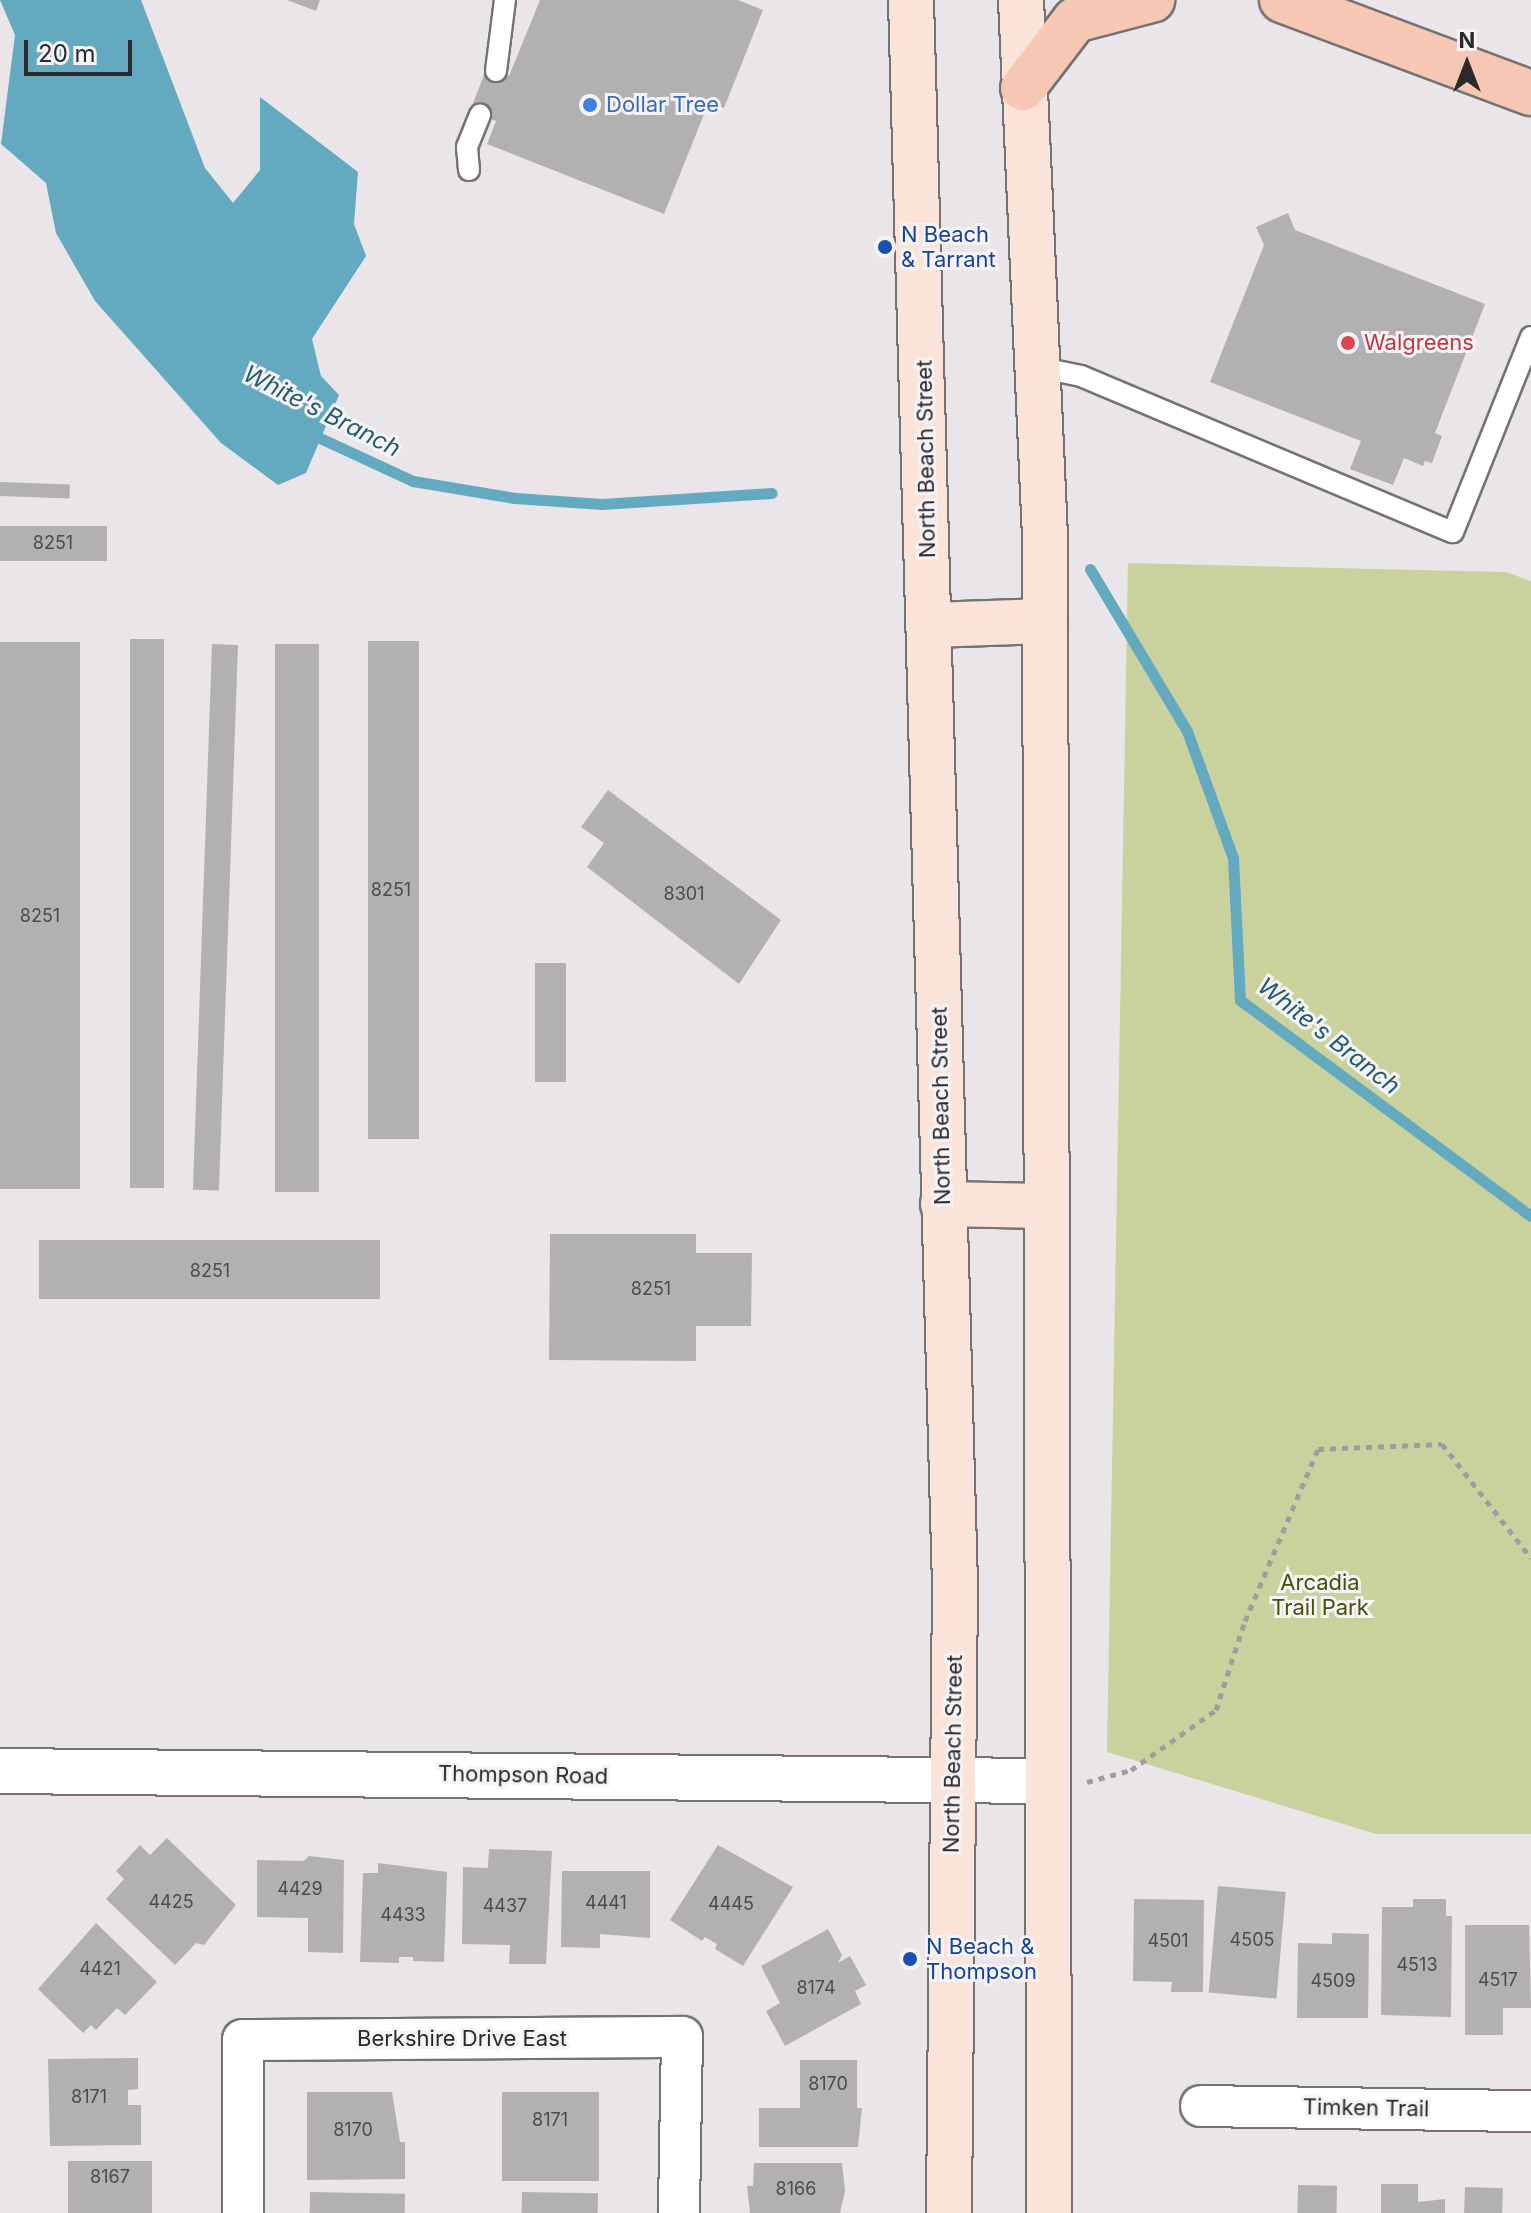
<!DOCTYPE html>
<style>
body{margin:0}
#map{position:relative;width:1531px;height:2213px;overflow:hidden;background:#e9e5e9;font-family:Inter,sans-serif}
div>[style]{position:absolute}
.green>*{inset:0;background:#c9d29d}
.water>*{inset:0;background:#63a9bf}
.stream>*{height:11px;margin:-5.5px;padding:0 5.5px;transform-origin:5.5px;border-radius:5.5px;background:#63a9bf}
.building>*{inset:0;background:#b3b0b3;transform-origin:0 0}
.path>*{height:5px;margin-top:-2.5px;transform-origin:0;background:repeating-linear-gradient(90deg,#a09da0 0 6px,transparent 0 12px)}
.roads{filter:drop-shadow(2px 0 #757275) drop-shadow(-2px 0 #757275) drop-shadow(0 2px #757275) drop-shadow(0 -2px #757275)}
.service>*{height:20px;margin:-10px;padding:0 10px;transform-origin:10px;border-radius:10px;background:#fff}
.minor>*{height:40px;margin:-20px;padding:0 20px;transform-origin:20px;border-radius:20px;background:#fff}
.tertiary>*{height:44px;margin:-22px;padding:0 22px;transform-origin:22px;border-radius:22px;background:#fff}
.secondary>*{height:44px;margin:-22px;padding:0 22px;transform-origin:22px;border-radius:22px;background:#fae3d9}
.primary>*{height:44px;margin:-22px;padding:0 22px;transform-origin:22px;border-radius:22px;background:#f6c8b3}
.dots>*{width:22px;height:22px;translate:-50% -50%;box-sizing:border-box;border:4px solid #f6f3f6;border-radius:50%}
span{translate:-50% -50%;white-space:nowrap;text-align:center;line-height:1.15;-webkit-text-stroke:6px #f6f3f6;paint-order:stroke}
.number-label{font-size:18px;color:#4c4b4d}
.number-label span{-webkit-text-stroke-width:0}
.shop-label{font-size:22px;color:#366cbe}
.left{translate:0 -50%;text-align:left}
.transit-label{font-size:22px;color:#164399}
.health-label{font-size:22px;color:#be3a42}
.street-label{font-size:22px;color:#2a292b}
.park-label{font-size:22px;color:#484f0b}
.water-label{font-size:24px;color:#235d6d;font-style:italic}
.north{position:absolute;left:1427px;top:24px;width:80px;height:80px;-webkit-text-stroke:6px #f6f3f6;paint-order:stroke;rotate:0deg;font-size:22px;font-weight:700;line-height:32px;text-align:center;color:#2a292b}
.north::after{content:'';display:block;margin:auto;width:28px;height:36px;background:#2a292b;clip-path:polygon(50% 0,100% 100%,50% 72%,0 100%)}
.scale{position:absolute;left:24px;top:40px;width:108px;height:36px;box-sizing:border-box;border:4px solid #2a292b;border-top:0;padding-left:10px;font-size:24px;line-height:28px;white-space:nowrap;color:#2a292b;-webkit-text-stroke:6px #f6f3f6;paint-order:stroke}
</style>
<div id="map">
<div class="green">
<i style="clip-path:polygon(1128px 563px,1506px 572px,1531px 581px,1531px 1834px,1376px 1834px,1107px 1752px)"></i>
</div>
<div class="water">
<i style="clip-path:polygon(0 0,141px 0,205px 168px,233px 203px,260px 170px,260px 97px,358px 172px,354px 224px,366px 256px,312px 339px,321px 376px,339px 395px,306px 473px,278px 485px,221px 443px,95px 301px,56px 233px,46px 183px,1px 144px,15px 35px)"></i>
</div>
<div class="stream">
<i style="left:309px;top:433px;width:115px;rotate:24.8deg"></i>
<i style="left:413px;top:481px;width:103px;rotate:9.5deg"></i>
<i style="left:515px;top:498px;width:87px;rotate:3.9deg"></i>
<i style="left:602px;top:504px;width:170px;rotate:-3.7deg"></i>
<i style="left:1090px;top:569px;width:189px;rotate:59.1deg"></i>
<i style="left:1187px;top:731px;width:135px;rotate:70.1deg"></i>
<i style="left:1233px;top:858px;width:142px;rotate:87.2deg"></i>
<i style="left:1240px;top:1000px;width:362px;rotate:36.6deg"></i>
</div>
<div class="building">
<i style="clip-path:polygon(287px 0,320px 0,316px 11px)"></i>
<i style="clip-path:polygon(540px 0,738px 0,763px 10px,724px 108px,709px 102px,664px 214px,487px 144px,496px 121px,470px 111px,487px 67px,509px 76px)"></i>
<i style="clip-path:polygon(1288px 213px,1295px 230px,1485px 304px,1435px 433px,1442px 436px,1432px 463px,1425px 461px,1423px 466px,1404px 458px,1393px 485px,1350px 469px,1361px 441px,1210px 382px,1264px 245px,1256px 227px)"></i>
<i style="left:0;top:482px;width:70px;height:14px;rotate:2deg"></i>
<i style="left:0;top:526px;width:107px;height:35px"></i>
<i style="left:130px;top:639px;width:34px;height:549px"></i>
<i style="left:368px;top:641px;width:51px;height:498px"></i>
<i style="left:0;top:642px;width:80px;height:547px"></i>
<i style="left:212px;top:644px;width:26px;height:546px;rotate:2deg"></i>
<i style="left:275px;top:644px;width:44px;height:548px"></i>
<i style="clip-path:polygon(608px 790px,781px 920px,739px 984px,587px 867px,604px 843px,581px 827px)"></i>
<i style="left:566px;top:963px;width:119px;height:31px;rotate:90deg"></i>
<i style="clip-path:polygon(550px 1234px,696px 1234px,696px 1253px,752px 1253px,751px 1326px,696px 1326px,696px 1361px,549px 1360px)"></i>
<i style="left:380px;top:1240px;width:59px;height:341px;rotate:90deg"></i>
<i style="clip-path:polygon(167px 1838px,236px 1905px,204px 1945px,196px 1943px,175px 1965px,106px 1899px,124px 1879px,116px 1871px,140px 1845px,150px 1855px)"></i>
<i style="clip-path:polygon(718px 1845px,793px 1887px,743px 1966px,715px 1949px,717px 1944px,705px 1937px,702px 1941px,670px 1920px)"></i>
<i style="clip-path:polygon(489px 1849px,552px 1851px,546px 1964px,509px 1964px,510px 1945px,462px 1944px,463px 1867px,488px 1868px)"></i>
<i style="clip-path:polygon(309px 1856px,344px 1860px,343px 1953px,308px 1952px,308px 1918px,257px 1917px,257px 1860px,304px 1861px)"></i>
<i style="clip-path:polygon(378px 1863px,447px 1872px,444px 1962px,413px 1961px,413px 1957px,399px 1957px,399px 1963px,360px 1962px,363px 1873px,378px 1873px)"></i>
<i style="clip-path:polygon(562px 1871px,650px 1871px,650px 1938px,600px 1934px,600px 1948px,561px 1947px)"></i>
<i style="left:1218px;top:1886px;width:68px;height:107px;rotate:5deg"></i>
<i style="clip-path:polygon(1134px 1899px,1204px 1900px,1203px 1992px,1171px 1992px,1172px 1982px,1133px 1981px)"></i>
<i style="clip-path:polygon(1413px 1899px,1446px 1899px,1446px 1916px,1452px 1916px,1451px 2017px,1381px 2015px,1382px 1907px,1413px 1907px)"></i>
<i style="clip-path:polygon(96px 1923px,157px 1982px,125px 2015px,117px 2008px,96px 2030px,91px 2025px,83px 2033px,38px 1989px)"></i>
<i style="clip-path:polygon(1465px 1925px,1529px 1925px,1531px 2008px,1503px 2008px,1503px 2035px,1465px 2035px)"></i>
<i style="clip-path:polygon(828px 1929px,842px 1955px,838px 1963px,850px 1956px,866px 1985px,855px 1991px,861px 2004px,785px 2046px,766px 2011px,780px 2003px,761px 1966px)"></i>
<i style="clip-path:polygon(1332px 1933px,1369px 1934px,1368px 2018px,1297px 2018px,1298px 1943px,1332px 1944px)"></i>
<i style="clip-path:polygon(138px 2058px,138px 2089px,128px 2090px,128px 2105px,141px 2105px,141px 2145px,50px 2146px,48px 2059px)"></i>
<i style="clip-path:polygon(800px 2060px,857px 2060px,857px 2108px,862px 2108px,858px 2147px,759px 2147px,759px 2108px,800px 2108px)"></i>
<i style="clip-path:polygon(307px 2092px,392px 2092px,400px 2142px,405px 2142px,405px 2179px,307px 2180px)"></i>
<i style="left:502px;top:2092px;width:97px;height:89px"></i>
<i style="left:68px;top:2161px;width:84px;height:52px"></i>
<i style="clip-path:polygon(754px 2163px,842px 2163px,845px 2191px,840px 2213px,750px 2213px,747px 2186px,753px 2186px)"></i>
<i style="clip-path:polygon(1381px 2184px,1418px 2184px,1418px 2202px,1445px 2199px,1445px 2213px,1381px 2213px)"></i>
<i style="left:1298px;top:2185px;width:39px;height:28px;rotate:1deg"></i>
<i style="left:1465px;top:2187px;width:38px;height:26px;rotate:2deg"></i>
<i style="left:310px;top:2192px;width:95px;height:21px;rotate:1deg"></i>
<i style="left:522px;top:2192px;width:76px;height:21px;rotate:1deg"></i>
</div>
<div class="path">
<i style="left:1087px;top:1782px;width:46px;rotate:-15.3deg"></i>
<i style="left:1131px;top:1770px;width:104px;rotate:-35.2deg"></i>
<i style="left:1216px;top:1710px;width:94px;rotate:-72deg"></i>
<i style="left:1245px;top:1621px;width:187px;rotate:-67deg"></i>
<i style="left:1318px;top:1449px;width:124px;rotate:-2.3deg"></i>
<i style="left:1442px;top:1444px;width:145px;rotate:52deg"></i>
</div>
<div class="roads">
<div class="service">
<i style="left:496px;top:71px;width:72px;rotate:-82.8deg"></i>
<i style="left:469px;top:170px;width:23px;rotate:-95deg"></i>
<i style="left:467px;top:147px;width:35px;rotate:-68deg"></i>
<i style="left:1038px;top:367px;width:44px;rotate:11.8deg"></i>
<i style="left:1081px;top:376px;width:403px;rotate:22.8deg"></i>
<i style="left:1453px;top:532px;width:210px;rotate:-68.2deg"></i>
</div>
<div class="minor">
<i style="left:1201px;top:2106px;width:330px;rotate:0.9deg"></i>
<i style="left:243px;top:2213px;width:173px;rotate:-90deg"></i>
<i style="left:243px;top:2040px;width:439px;rotate:-0.4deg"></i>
<i style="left:682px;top:2037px;width:176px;rotate:91deg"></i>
</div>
<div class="tertiary">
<i style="left:0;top:1771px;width:1046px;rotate:0.55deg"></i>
</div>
<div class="secondary">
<i style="left:911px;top:0;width:1586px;rotate:88.41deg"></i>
<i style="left:955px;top:1585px;width:628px;rotate:90.55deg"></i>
<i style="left:1021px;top:0;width:537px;rotate:87.44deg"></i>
<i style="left:1045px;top:536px;width:1677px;rotate:89.86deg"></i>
<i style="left:932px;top:625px;width:113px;rotate:-2deg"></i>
<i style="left:943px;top:1204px;width:102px;rotate:1.1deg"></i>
</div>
<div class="primary">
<i style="left:1282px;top:0;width:266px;rotate:20.5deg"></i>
<i style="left:1023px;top:88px;width:86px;rotate:-52.6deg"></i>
<i style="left:1075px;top:20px;width:80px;rotate:-14.6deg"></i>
</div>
</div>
<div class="dots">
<i style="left:590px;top:105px;background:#3f7fe0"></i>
<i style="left:885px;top:247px;background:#1a4fb4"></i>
<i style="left:1348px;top:343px;background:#e0444e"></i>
<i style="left:910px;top:1959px;background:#1a4fb4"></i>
</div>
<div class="number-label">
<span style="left:53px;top:543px">8251</span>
<span style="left:391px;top:890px">8251</span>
<span style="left:684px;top:894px">8301</span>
<span style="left:40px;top:916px">8251</span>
<span style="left:210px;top:1271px">8251</span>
<span style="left:651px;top:1289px">8251</span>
<span style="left:300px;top:1889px">4429</span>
<span style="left:171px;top:1902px">4425</span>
<span style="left:606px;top:1903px">4441</span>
<span style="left:731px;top:1904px">4445</span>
<span style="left:505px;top:1906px">4437</span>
<span style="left:403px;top:1915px">4433</span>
<span style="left:1252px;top:1940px">4505</span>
<span style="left:1168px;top:1941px">4501</span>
<span style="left:1417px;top:1965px">4513</span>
<span style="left:100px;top:1969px">4421</span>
<span style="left:1498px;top:1980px">4517</span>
<span style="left:1333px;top:1981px">4509</span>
<span style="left:816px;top:1988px">8174</span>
<span style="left:828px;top:2084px">8170</span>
<span style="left:89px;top:2097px">8171</span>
<span style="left:550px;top:2120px">8171</span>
<span style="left:353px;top:2130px">8170</span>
<span style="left:110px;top:2177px">8167</span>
<span style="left:796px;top:2189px">8166</span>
</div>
<div class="shop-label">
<span class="left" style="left:606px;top:105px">Dollar Tree</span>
</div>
<div class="transit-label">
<span class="left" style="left:901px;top:247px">N Beach<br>&amp; Tarrant</span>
<span class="left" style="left:926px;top:1959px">N Beach &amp;<br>Thompson</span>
</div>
<div class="health-label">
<span class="left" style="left:1364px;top:343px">Walgreens</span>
</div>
<div class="street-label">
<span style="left:926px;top:459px;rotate:-91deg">North Beach Street</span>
<span style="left:941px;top:1106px;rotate:-91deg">North Beach Street</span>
<span style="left:953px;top:1754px;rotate:-89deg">North Beach Street</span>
<span style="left:523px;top:1775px;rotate:1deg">Thompson Road</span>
<span style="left:462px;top:2039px">Berkshire Drive East</span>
<span style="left:1366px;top:2108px;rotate:1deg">Timken Trail</span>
</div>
<div class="park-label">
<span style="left:1320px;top:1595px">Arcadia<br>Trail Park</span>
</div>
<div class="water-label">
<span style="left:322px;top:411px;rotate:27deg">White's Branch</span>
<span style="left:1329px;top:1036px;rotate:38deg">White's Branch</span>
</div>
<div class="north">N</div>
<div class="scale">20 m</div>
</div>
